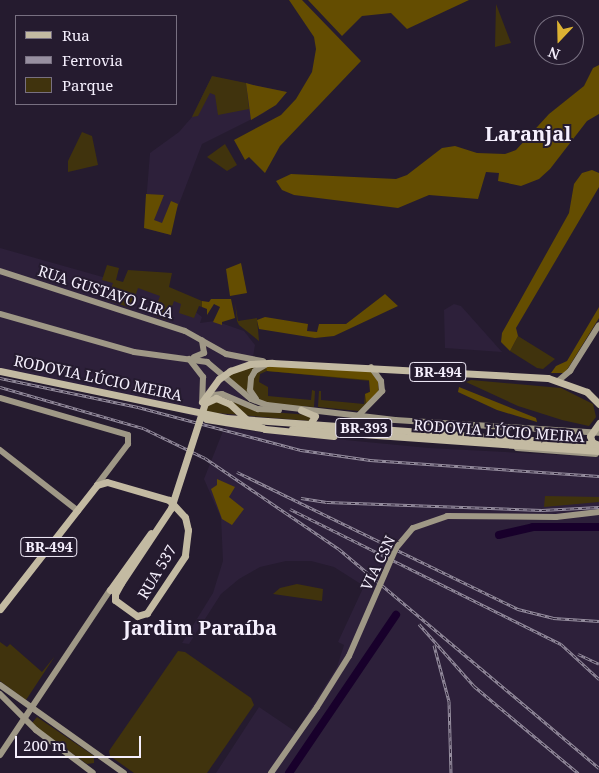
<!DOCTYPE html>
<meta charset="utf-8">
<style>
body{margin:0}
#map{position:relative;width:599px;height:773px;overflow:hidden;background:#251b2f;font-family:"Noto Serif",serif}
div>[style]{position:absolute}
.built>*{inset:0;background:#2d203a}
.green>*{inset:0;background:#40330d}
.forest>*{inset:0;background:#644d01}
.river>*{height:8px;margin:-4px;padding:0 4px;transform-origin:4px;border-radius:4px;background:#18002b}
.secondary>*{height:6px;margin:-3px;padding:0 3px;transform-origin:3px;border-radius:3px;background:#9f9886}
.primary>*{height:7px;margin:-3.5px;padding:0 3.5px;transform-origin:3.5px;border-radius:3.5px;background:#c3baa2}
.rail>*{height:3px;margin-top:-1.5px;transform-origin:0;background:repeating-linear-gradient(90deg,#251b2f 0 4px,#978fa0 0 8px);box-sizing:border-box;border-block:1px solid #978fa0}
.secondary-bridge>*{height:6px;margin:-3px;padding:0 3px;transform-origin:3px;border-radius:3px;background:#9f9886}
.primary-bridge>*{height:7px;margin:-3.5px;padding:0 3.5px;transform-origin:3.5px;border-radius:3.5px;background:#c3baa2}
span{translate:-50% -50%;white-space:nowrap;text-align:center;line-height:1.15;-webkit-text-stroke:4px #251b2f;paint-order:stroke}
.shield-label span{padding:1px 4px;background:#251b2f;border:1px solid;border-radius:4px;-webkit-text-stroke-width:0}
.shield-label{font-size:14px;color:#f5effd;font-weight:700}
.street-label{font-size:15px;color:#f5effd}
.district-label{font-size:20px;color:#f5effd;font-weight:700}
.legend{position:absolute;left:15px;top:15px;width:162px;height:90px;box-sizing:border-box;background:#251b2f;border:1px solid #787081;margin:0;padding:6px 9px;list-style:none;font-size:15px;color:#f5effd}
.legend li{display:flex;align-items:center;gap:10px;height:25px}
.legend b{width:25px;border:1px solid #787081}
.north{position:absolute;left:534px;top:15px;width:50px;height:50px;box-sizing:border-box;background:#251b2f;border:1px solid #787081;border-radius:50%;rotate:201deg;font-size:14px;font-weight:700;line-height:20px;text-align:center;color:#f5effd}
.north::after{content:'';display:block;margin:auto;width:18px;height:22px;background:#dcb233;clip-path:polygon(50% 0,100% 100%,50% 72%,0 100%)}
.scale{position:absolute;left:15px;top:736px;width:126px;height:22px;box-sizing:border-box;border:2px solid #f5effd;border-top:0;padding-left:6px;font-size:15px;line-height:18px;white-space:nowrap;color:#f5effd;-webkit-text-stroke:4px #251b2f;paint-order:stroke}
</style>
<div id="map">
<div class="built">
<i style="clip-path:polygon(212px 76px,287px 92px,264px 113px,202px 144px,174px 217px,171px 235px,144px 228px,150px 153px,179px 132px,192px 117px)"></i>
<i style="clip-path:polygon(0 248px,138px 287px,184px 303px,202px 317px,200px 323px,215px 321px,244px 331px,255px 345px,241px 430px,429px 448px,599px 457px,599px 773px,216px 773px,259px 707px,296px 732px,337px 667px,344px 645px,338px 642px,364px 586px,334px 567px,311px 561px,286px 561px,260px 567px,239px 579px,221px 594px,189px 644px,182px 643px,213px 593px,223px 561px,221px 518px,204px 479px,225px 426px,172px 410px,0 374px)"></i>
<i style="clip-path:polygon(454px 304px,461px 306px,502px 352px,445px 348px,444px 310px)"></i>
</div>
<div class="green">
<i style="clip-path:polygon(496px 4px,511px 43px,495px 47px)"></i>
<i style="clip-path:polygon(212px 76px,246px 83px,249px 109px,218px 115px,215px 95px,210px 93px,198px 116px,192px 117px)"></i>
<i style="clip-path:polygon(82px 132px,92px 136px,98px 165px,68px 172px,68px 161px)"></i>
<i style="clip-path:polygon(225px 144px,237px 165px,227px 171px,207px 157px)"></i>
<i style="clip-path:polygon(107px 265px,119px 268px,116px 280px,123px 282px,128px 270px,172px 273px,169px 287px,202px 301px,202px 307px,199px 306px,194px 318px,179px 313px,181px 304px,174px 301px,167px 320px,153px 315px,160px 296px,138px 288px,131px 308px,107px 300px,113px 283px,102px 280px)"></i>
<i style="clip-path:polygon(235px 302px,238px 321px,257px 318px,259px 341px,239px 325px,237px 321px)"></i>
<i style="clip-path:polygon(518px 336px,555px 359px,543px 369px,537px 368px,510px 351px)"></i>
<i style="clip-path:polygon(254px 366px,255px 369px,248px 395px,227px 376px)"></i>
<i style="clip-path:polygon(266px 367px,369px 371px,379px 393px,359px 411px,318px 407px,319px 391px,321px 391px,321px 400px,364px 404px,365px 394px,371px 391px,370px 381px,267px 371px,260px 374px,259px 382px,268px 387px,268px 396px,311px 400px,312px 390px,315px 391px,314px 407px,268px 404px,256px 398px,251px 387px,254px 375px)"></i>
<i style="clip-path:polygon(471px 380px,561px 388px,593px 404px,596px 417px,589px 426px,562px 420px,518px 406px,466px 382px)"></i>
<i style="clip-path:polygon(229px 400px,258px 411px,309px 415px,311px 421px,205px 412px,209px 401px)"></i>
<i style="clip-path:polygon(545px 496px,599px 497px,599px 502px,544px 507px)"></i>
<i style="clip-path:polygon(297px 584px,323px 589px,322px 601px,273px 594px,280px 588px)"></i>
<i style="clip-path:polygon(0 642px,7px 647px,10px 644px,42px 672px,55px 656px,26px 700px,0 681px)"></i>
<i style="clip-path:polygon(178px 651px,185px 652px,251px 698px,254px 705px,207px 773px,134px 773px,110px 756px,109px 751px)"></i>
<i style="clip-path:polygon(37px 717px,94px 756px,94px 763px,87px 764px,42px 732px,32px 723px)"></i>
</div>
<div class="forest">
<i style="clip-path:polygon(289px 0,302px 0,361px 61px,280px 146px,265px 173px,249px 157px,245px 160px,234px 140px,281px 115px,296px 99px,312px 72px,316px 49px,314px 37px)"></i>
<i style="clip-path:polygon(308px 0,469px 0,407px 29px,391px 13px,362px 16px,342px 36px)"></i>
<i style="clip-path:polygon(599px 65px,599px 114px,587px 121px,550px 169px,539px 179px,521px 186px,498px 181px,499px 173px,486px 172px,478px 199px,429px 195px,398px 208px,294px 195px,282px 190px,276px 181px,291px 174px,396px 179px,407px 175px,442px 148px,455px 146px,477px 153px,505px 154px,516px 150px,549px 114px,584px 86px,593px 68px)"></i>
<i style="clip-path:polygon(246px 83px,253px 85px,287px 92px,276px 105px,251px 120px)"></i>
<i style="clip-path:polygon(592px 170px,599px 173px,599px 187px,516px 328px,518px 336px,510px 351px,501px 342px,502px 333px,569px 213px,574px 184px,582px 173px)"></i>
<i style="clip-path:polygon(146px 194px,164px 195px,154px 220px,162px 223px,171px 201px,178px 204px,171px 235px,144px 228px)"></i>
<i style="clip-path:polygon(241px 263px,247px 293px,230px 296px,226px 269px)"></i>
<i style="clip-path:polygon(385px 294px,398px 306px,334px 336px,315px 338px,259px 329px,257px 320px,265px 317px,308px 324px,307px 331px,317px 332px,319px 324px,346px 324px)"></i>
<i style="clip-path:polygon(211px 299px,231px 299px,235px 318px,222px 322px,222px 325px,213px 322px,220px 307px,214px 304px,207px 315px,207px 309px,202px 307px,202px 301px,209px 302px)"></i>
<i style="clip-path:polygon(599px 307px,599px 318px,565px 373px,551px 373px,556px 366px,567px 361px)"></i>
<i style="clip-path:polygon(272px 366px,371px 371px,378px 381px,379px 393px,367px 407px,365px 394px,370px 392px,369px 380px,267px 371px,266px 367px)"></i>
<i style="clip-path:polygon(459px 387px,536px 418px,537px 422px,497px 410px,458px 392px)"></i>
<i style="clip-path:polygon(217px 479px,235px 487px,229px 497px,244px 509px,232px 525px,222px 519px,211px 489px,217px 485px)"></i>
</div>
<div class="river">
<i style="left:499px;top:535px;width:35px;rotate:-13deg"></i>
<i style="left:533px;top:527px;width:66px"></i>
<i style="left:289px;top:773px;width:191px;rotate:-55.9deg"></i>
</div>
<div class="secondary">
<i style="left:0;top:271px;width:194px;rotate:18deg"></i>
<i style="left:185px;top:331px;width:47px;rotate:29.3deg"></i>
<i style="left:226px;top:354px;width:38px;rotate:11deg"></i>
<i style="left:0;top:314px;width:139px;rotate:15.8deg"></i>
<i style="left:134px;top:352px;width:74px;rotate:7.8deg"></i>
<i style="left:207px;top:362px;width:57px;rotate:40.1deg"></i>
<i style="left:251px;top:399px;width:17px;rotate:21deg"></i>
<i style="left:267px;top:405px;width:129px;rotate:6.7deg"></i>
<i style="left:395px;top:420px;width:204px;rotate:3.6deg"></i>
<i style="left:194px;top:357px;width:11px;rotate:-22deg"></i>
<i style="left:204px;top:353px;width:13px;rotate:-99deg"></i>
<i style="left:189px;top:359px;width:23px;rotate:52deg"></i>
<i style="left:203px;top:377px;width:25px;rotate:92deg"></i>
<i style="left:558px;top:381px;width:16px;rotate:-40deg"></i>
<i style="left:570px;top:371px;width:54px;rotate:-57.8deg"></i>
<i style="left:0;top:398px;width:133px;rotate:16.1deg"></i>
<i style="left:128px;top:435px;width:9px;rotate:90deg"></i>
<i style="left:128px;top:444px;width:51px;rotate:127.1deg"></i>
<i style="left:256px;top:399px;width:11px;rotate:-124deg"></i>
<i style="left:250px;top:390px;width:12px;rotate:-85deg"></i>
<i style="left:251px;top:378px;width:8px;rotate:-60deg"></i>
<i style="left:255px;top:371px;width:14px;rotate:-30deg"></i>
<i style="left:206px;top:402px;width:10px;rotate:-45deg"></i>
<i style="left:213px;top:395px;width:9px;rotate:-6deg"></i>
<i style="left:222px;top:394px;width:39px;rotate:23deg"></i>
<i style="left:258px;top:409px;width:21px;rotate:3deg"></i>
<i style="left:358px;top:416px;width:35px;rotate:-46deg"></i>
<i style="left:382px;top:391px;width:10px;rotate:-96deg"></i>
<i style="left:381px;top:381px;width:17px;rotate:-126deg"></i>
<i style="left:517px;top:448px;width:79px;rotate:4.3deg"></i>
<i style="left:0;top:450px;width:99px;rotate:38deg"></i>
<i style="left:556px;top:517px;width:43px;rotate:-6.6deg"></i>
<i style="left:0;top:685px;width:152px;rotate:35.4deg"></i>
<i style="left:0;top:694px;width:51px;rotate:45deg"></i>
<i style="left:36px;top:730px;width:71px;rotate:37deg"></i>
<i style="left:0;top:755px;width:198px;rotate:-56.3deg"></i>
<i style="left:271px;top:773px;width:80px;rotate:-55.1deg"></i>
</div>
<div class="primary">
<i style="left:0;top:371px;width:231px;rotate:11.7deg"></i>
<i style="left:226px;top:418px;width:374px;rotate:4.1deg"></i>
<i style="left:230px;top:371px;width:21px;rotate:-19deg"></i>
<i style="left:250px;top:364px;width:22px;rotate:-3deg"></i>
<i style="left:272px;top:363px;width:276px;rotate:3.1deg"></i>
<i style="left:548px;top:378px;width:41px;rotate:19.7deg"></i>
<i style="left:587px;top:392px;width:17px;rotate:45deg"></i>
<i style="left:202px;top:402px;width:29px;rotate:-54deg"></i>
<i style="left:205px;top:403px;width:12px;rotate:-24deg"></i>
<i style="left:216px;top:398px;width:15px;rotate:23deg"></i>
<i style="left:301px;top:410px;width:15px;rotate:23deg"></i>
<i style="left:315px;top:416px;width:9px;rotate:122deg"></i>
<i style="left:206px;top:419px;width:57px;rotate:9.1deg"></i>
<i style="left:292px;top:429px;width:308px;rotate:4.1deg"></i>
<i style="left:539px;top:441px;width:6px;rotate:-31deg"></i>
<i style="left:544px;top:438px;width:8px;rotate:-83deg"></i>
<i style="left:598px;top:445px;width:7px;rotate:-153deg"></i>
<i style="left:592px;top:442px;width:6px;rotate:-108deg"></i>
<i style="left:590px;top:436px;width:16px;rotate:-55deg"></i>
<i style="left:110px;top:590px;width:70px;rotate:-54.3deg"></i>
<i style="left:0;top:609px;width:157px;rotate:-52deg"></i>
<i style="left:97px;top:485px;width:10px;rotate:-17deg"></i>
<i style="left:107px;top:482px;width:65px;rotate:16.2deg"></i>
<i style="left:169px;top:500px;width:23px;rotate:47deg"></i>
<i style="left:185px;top:517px;width:13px;rotate:77deg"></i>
<i style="left:188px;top:530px;width:26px;rotate:97deg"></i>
<i style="left:185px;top:556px;width:69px;rotate:123.7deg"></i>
<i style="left:147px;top:613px;width:10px;rotate:163deg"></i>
<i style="left:137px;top:616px;width:27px;rotate:-144deg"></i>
<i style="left:115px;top:600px;width:6px;rotate:-90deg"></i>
<i style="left:115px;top:594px;width:13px;rotate:-61deg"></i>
</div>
<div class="rail">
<i style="left:0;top:378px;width:141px;rotate:11.9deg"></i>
<i style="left:138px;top:407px;width:169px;rotate:14.8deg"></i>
<i style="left:301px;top:450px;width:70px;rotate:8.2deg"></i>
<i style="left:370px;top:460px;width:230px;rotate:4deg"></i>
<i style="left:0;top:387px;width:149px;rotate:16deg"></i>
<i style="left:143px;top:428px;width:69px;rotate:25.8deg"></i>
<i style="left:205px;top:458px;width:162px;rotate:34.2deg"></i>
<i style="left:339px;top:549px;width:340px;rotate:40.1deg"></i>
<i style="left:237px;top:472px;width:313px;rotate:26deg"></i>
<i style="left:518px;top:609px;width:36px;rotate:14deg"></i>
<i style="left:553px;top:618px;width:46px;rotate:3.7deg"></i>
<i style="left:301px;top:498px;width:26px;rotate:9deg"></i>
<i style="left:327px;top:502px;width:215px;rotate:2.1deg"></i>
<i style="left:542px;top:510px;width:57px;rotate:-3deg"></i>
<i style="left:290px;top:509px;width:303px;rotate:26.5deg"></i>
<i style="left:561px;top:644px;width:52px;rotate:42.6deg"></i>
<i style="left:419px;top:624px;width:83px;rotate:48.4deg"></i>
<i style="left:474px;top:686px;width:136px;rotate:39.9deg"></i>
<i style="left:434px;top:645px;width:58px;rotate:75deg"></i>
<i style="left:449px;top:701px;width:72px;rotate:88.4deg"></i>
<i style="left:578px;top:654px;width:23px;rotate:25deg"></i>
</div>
<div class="secondary-bridge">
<i style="left:317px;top:707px;width:60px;rotate:-57.9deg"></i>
<i style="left:349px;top:656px;width:118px;rotate:-66.5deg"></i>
<i style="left:396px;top:548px;width:26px;rotate:-50deg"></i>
<i style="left:413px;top:528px;width:36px;rotate:-19deg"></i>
<i style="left:447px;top:516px;width:109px;rotate:0.5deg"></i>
</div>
<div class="primary-bridge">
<i style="left:219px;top:379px;width:14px;rotate:-36deg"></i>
<i style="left:230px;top:404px;width:26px;rotate:43deg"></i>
<i style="left:249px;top:422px;width:17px;rotate:24deg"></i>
<i style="left:265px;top:429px;width:69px;rotate:5.8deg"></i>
<i style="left:121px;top:583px;width:90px;rotate:-56.3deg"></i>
<i style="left:171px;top:508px;width:110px;rotate:-72.1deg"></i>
</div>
<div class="shield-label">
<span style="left:438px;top:372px">BR-494</span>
<span style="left:364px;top:428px">BR-393</span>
<span style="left:49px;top:547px">BR-494</span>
</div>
<div class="street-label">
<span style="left:106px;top:292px;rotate:18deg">RUA GUSTAVO LIRA</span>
<span style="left:98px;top:378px;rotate:12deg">RODOVIA LÚCIO MEIRA</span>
<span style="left:499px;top:431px;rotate:4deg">RODOVIA LÚCIO MEIRA</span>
<span style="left:378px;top:563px;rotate:-64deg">VIA CSN</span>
<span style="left:157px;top:572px;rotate:-59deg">RUA 537</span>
</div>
<div class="district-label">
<span style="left:528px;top:133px">Laranjal</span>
<span style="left:200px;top:627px">Jardim Paraíba</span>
</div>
<ul class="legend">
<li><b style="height:6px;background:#c3baa2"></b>Rua</li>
<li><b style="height:6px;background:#978fa0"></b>Ferrovia</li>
<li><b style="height:14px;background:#40330d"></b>Parque</li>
</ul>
<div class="north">N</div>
<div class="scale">200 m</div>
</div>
